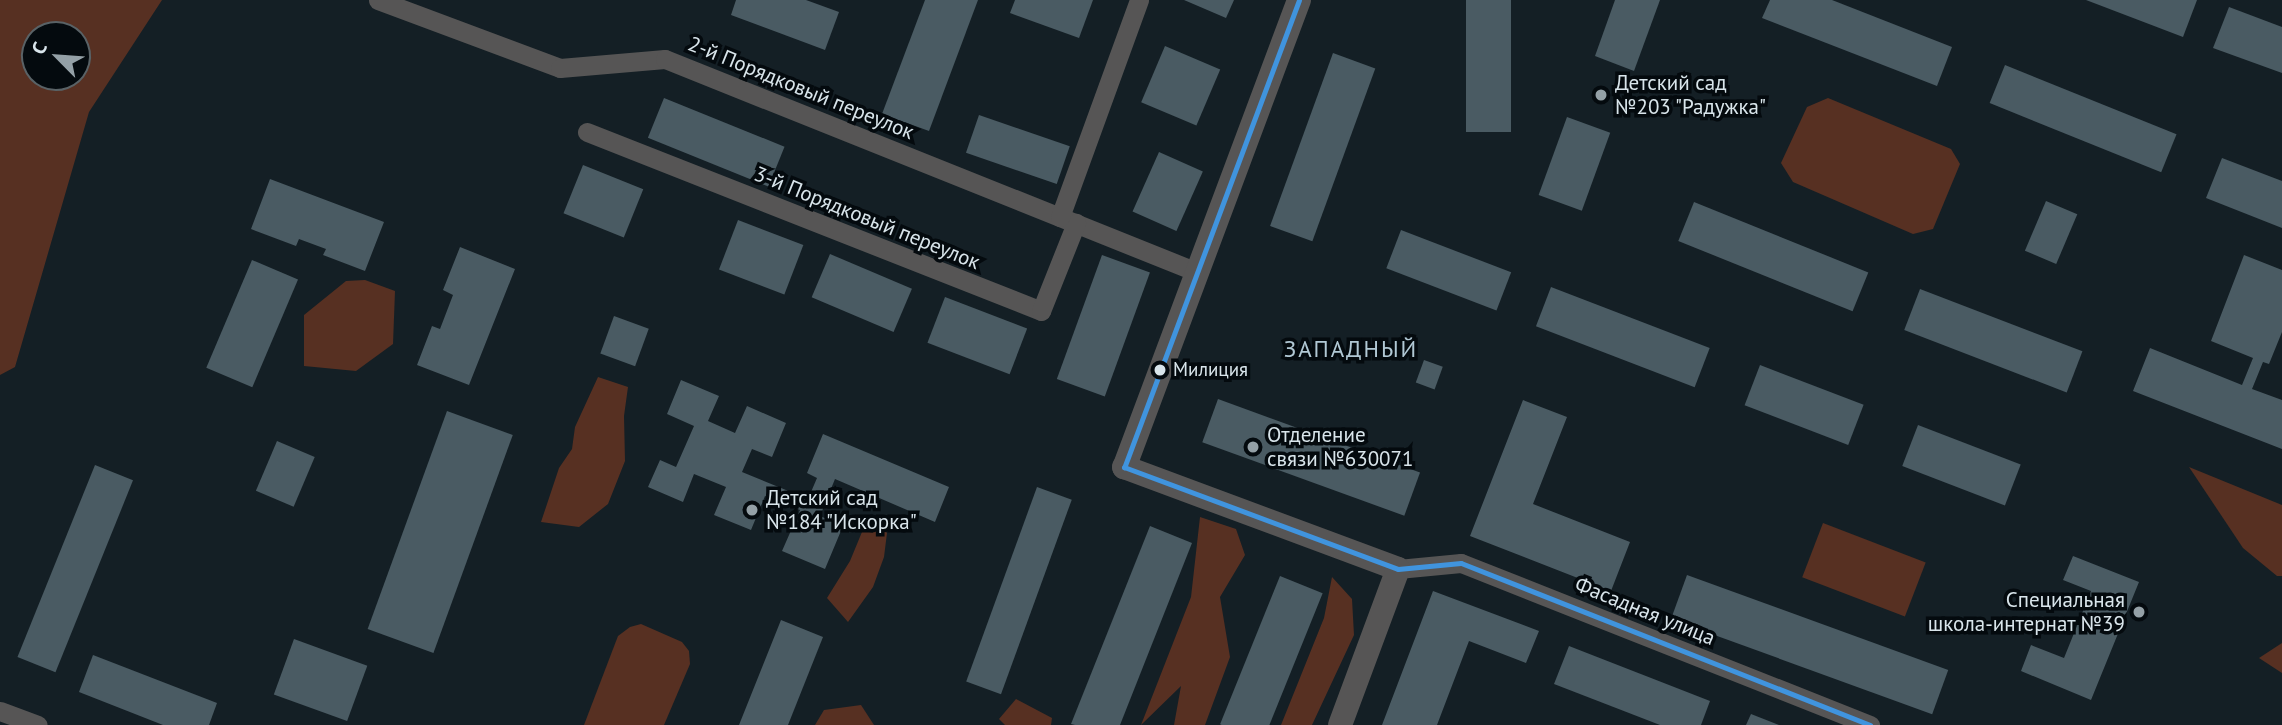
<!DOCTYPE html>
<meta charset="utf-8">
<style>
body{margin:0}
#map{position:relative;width:2282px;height:725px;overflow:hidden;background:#141f25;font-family:"PT Sans",sans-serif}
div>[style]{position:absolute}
.green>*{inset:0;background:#573022;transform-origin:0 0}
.building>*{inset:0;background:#4a5b63;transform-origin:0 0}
.minor>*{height:19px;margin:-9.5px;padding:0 9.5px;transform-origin:9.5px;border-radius:9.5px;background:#565555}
.tertiary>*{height:24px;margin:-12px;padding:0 12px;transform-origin:12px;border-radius:12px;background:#565555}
.bus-1>*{height:5px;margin:-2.5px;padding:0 2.5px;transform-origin:2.5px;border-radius:2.5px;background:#4094de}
.dots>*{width:19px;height:19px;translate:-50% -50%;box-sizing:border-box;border:4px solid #040a0e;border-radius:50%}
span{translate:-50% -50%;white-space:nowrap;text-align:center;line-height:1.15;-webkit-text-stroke:7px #040a0e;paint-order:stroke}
.bus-label{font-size:19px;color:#d9e5eb}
.left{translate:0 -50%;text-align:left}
.poi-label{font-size:21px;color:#d9e5eb}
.right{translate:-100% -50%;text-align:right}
.street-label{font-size:21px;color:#d9e5eb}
.neighbourhood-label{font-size:23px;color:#b1c8d4;letter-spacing:2px}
.north{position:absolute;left:21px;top:21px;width:70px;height:70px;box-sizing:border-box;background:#040a0e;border:2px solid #596266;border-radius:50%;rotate:295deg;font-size:19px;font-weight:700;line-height:28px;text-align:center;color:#d9e5eb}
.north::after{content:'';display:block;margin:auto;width:24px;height:32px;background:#94a0a6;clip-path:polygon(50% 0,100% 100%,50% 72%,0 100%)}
</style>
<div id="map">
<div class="green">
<i style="clip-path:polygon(evenodd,0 0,162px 0,89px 112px,15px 367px,0 375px,0 0,35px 35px,77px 35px,77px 77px,35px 77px,35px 35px)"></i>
<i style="clip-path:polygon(1828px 98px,1951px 149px,1960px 164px,1933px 229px,1913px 234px,1793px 182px,1781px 163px,1807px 107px)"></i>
<i style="clip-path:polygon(365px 280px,395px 291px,393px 344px,356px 371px,304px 366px,304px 315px,346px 281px)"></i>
<i style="clip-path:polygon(598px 377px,628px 387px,624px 416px,625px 461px,608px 504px,579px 527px,541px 522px,559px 468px,572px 449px,575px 427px)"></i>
<i style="clip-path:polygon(2189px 467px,2282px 505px,2282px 576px,2277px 576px,2243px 548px)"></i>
<i style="clip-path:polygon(869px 515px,887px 533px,884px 557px,873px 587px,848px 622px,827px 598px,850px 561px)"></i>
<i style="clip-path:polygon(1200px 517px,1236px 529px,1245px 555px,1220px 597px,1230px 657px,1205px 725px,1174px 725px,1181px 686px,1141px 725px,1191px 597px)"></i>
<i style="left:1823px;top:523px;width:110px;height:58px;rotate:21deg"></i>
<i style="clip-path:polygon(1332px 577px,1352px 599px,1354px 635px,1312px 725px,1281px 725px,1324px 618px)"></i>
<i style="clip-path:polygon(641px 624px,682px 642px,689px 651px,690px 664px,664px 725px,584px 725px,618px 636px,630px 627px)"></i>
<i style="clip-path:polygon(2282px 643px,2282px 673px,2259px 658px)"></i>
<i style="clip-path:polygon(1016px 699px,1052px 718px,1051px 725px,1005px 725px,999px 719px)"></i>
<i style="clip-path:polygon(861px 705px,874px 725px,815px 725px,824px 710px)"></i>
</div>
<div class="building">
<i style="clip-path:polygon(736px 0,806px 0,839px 12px,825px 50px,731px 15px)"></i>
<i style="clip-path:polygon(925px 0,978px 0,929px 131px,882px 114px)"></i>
<i style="clip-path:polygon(1015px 0,1093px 0,1079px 38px,1010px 13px)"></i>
<i style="clip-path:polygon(1184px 0,1234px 0,1226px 18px)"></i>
<i style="left:1466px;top:0;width:45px;height:132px"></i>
<i style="clip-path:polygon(1615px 0,1660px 0,1634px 71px,1595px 56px)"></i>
<i style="clip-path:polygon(1770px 0,1832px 0,1952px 47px,1937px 86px,1762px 18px)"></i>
<i style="clip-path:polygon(2086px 0,2197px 0,2183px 37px)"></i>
<i style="clip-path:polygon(2229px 7px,2282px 27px,2282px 73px,2213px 48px)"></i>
<i style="left:1165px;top:46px;width:60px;height:61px;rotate:23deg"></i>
<i style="left:1333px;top:53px;width:45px;height:184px;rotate:20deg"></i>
<i style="left:2005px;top:65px;width:185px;height:41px;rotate:22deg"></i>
<i style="left:664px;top:98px;width:130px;height:43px;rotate:22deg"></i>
<i style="left:979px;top:115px;width:96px;height:40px;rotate:19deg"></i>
<i style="left:1567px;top:117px;width:46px;height:83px;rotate:20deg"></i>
<i style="left:1159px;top:152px;width:48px;height:65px;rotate:24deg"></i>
<i style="clip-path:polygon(2222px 158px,2282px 181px,2282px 228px,2206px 198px)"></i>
<i style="left:583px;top:165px;width:65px;height:52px;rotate:22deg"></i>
<i style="clip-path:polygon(270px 179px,384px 222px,365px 271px,323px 255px,326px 249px,299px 239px,296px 246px,251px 229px)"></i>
<i style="left:2046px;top:201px;width:34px;height:54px;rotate:23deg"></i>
<i style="left:1694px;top:202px;width:188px;height:42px;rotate:22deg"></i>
<i style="left:738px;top:220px;width:70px;height:53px;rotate:21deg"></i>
<i style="left:1401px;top:230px;width:118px;height:41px;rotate:21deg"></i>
<i style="clip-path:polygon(460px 247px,515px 269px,469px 385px,417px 365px,432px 326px,440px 329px,453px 295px,443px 290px)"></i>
<i style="left:830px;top:254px;width:89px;height:47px;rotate:23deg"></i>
<i style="left:1102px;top:255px;width:51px;height:132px;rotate:20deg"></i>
<i style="clip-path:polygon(2244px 255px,2282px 270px,2282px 332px,2269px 364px,2263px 362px,2252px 389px,2282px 400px,2282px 449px,2133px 391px,2150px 348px,2242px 385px,2253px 358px,2211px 341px)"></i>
<i style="left:252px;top:260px;width:50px;height:117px;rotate:23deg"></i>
<i style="left:1551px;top:287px;width:170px;height:42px;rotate:21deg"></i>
<i style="left:1920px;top:289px;width:174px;height:44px;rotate:21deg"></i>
<i style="left:945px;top:297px;width:88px;height:49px;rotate:21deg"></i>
<i style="left:614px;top:316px;width:37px;height:40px;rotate:20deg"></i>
<i style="left:1424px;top:360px;width:20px;height:24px;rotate:20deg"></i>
<i style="left:1760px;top:365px;width:111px;height:43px;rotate:21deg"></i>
<i style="clip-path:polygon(681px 380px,719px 396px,708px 421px,735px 433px,747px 406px,786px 423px,772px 457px,752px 449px,742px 472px,808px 499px,817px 478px,807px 473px,823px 434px,949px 487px,935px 522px,835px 479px,820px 516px,843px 526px,825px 569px,782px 551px,800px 510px,765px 496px,751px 530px,714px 515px,726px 487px,694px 474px,683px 502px,648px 487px,660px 460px,676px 467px,694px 426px,667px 414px)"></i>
<i style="left:1218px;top:399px;width:215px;height:46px;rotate:20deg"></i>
<i style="clip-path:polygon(1523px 400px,1567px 417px,1533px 504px,1630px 542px,1611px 591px,1470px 536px)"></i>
<i style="left:447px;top:411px;width:70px;height:232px;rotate:20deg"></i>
<i style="left:1918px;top:425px;width:110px;height:44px;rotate:21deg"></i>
<i style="left:277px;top:441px;width:41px;height:54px;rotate:23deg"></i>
<i style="left:95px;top:465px;width:41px;height:207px;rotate:22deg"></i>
<i style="left:1037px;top:487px;width:37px;height:207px;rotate:20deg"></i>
<i style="clip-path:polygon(1150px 526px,1192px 543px,1120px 725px,1075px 725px,1071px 724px)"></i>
<i style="clip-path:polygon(2073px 556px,2139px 582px,2091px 700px,2021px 671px,2031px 645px,2064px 658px,2091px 591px,2063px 580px)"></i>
<i style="left:1687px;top:575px;width:278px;height:47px;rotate:20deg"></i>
<i style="left:1280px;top:576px;width:46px;height:160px;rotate:22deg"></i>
<i style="clip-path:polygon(1433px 591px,1539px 631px,1526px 663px,1469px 641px,1437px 725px,1382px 725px)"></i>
<i style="clip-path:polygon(781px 620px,823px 637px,788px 725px,739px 725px)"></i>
<i style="left:294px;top:639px;width:78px;height:59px;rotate:20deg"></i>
<i style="clip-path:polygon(1569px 646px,1710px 701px,1701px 725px,1660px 725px,1554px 684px)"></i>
<i style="clip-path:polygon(93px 655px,217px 703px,209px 725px,163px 725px,79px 692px)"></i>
<i style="clip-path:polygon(1751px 714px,1779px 725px,1746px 725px)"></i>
</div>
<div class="minor">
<i style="left:378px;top:0;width:194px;rotate:20.5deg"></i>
<i style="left:560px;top:68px;width:105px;rotate:-4.9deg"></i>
<i style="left:665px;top:59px;width:573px;rotate:21.82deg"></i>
<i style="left:587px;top:132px;width:488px;rotate:21.5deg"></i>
<i style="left:1041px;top:311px;width:95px;rotate:-68.3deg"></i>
<i style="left:1060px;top:217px;width:231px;rotate:-70deg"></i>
<i style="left:1398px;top:569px;width:63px;rotate:-5.4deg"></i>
<i style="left:1461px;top:563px;width:440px;rotate:21.6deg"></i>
<i style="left:0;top:711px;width:40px;rotate:20.2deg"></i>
</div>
<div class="tertiary">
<i style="left:1299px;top:0;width:499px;rotate:110.5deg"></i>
<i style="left:1124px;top:467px;width:292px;rotate:20.4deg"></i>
<i style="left:1398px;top:569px;width:166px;rotate:110.4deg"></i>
</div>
<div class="bus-1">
<i style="left:1299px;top:0;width:499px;rotate:110.5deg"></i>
<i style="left:1124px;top:467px;width:292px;rotate:20.4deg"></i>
<i style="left:1398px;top:569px;width:63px;rotate:-5.4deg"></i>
<i style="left:1461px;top:563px;width:440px;rotate:21.6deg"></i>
</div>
<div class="dots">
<i style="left:1601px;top:95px;background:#94a0a6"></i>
<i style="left:1160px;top:370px;background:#d9e5eb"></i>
<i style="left:1253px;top:447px;background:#94a0a6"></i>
<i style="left:752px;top:510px;background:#94a0a6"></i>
<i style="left:2139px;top:612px;background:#94a0a6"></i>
</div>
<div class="bus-label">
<span class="left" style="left:1173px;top:370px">Милиция</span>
</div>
<div class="poi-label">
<span class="left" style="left:1615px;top:95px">Детский сад<br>№203 "Радужка"</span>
<span class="left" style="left:1267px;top:447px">Отделение<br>связи №630071</span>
<span class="left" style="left:766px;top:510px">Детский сад<br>№184 "Искорка"</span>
<span class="right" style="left:2125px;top:612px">Специальная<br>школа-интернат №39</span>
</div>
<div class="street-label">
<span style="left:801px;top:88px;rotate:22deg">2-й Порядковый переулок</span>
<span style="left:867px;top:218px;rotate:22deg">3-й Порядковый переулок</span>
<span style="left:1645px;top:611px;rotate:22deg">Фасадная улица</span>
</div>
<div class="neighbourhood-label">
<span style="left:1351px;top:349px">ЗАПАДНЫЙ</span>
</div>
<div class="north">С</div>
</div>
